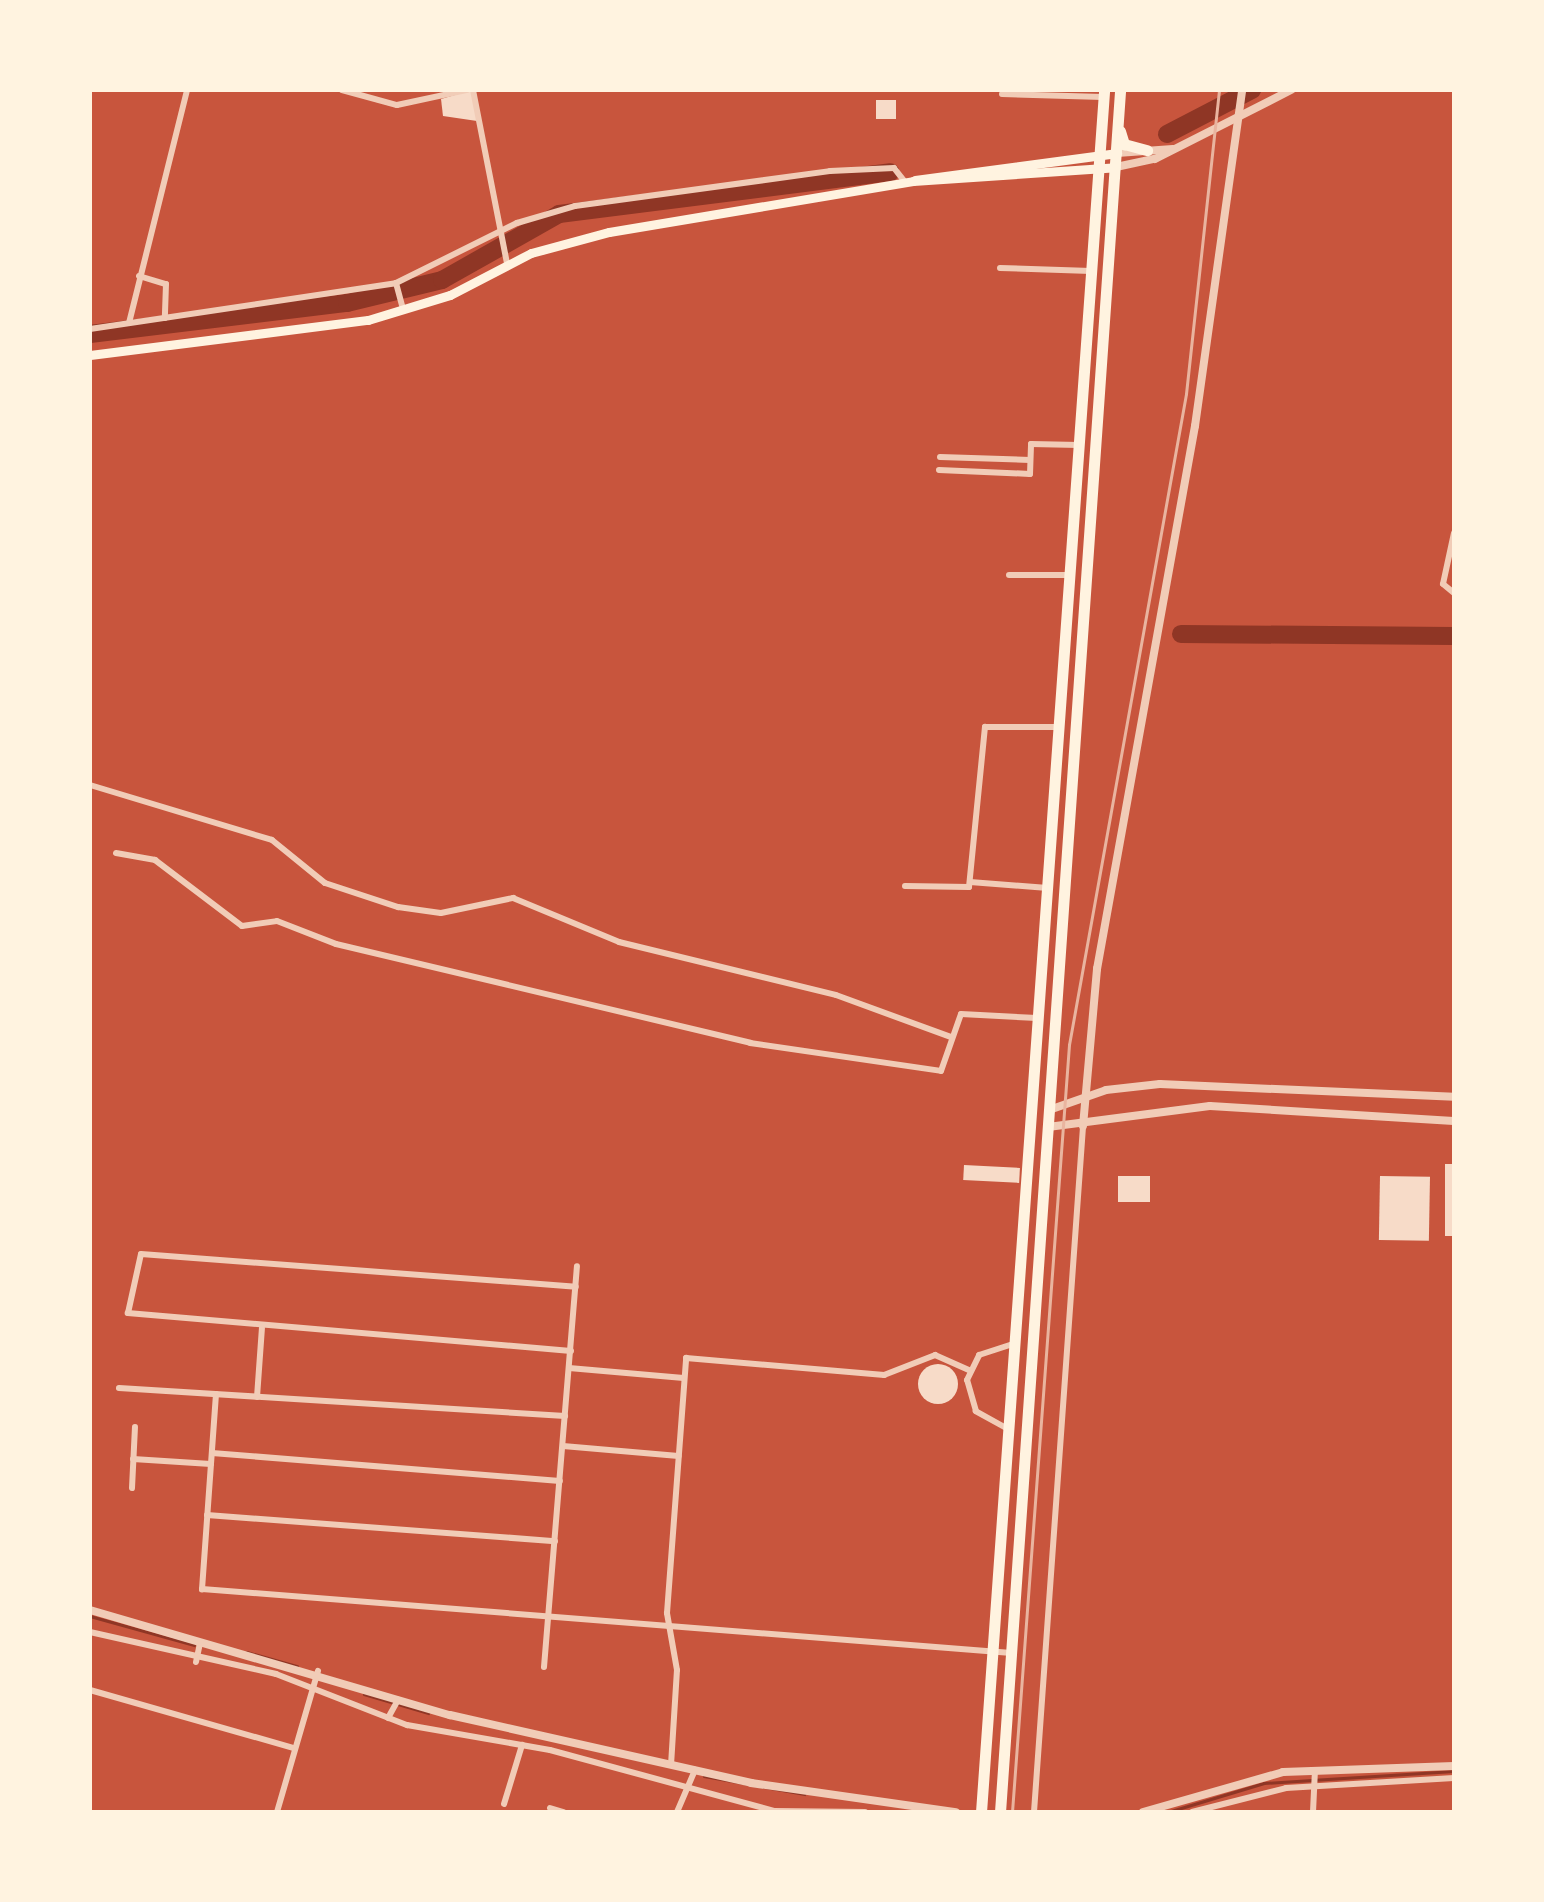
<!DOCTYPE html>
<style>
body{margin:0}
#map{position:relative;width:1544px;height:1902px;overflow:hidden;background:#c8553d;font-family:Rubik,sans-serif}
div>[style]{position:absolute}
.stream>*{height:2.5px;margin:-1.25px;padding:0 1.25px;transform-origin:1.25px;border-radius:1.25px;background:#8f3625}
.river>*{height:18px;margin:-9px;padding:0 9px;transform-origin:9px;border-radius:9px;background:#8f3625}
.building>*{inset:0;background:#f7dbc8;transform-origin:0 0}
.round{border-radius:50%}
.minor>*{height:6px;margin:-3px;padding:0 3px;transform-origin:3px;border-radius:3px;background:#f1ccb7}
.tertiary>*{height:8px;margin:-4px;padding:0 4px;transform-origin:4px;border-radius:4px;background:#f1ccb7}
.secondary>*{height:9px;margin:-4.5px;padding:0 4.5px;transform-origin:4.5px;border-radius:4.5px;background:#fff3e0}
.trunk>*{height:11px;margin:-5.5px;padding:0 5.5px;transform-origin:5.5px;border-radius:5.5px;background:#fff3e0}
.rail>*{height:2.5px;margin:-1.25px;padding:0 1.25px;transform-origin:1.25px;border-radius:1.25px;background:#e9b49f}
span{translate:-50% -50%;white-space:nowrap;text-align:center;line-height:1.15;-webkit-text-stroke:9px #fff3e0;paint-order:stroke}
.frame{position:absolute;inset:0;border:92px solid #fff3e0;pointer-events:none}
</style>
<div id="map">
<div class="stream">
<i style="left:90px;top:1616px;width:108px;rotate:15.6deg"></i>
<i style="left:247px;top:1652px;width:52px;rotate:15.6deg"></i>
<i style="left:364px;top:1694px;width:67px;rotate:16.5deg"></i>
<i style="left:704px;top:1776px;width:102px;rotate:10.2deg"></i>
<i style="left:1168px;top:1812px;width:100px;rotate:-16.8deg"></i>
<i style="left:1264px;top:1783px;width:190px;rotate:-3.6deg"></i>
</div>
<div class="river">
<i style="left:1167px;top:134px;width:96px;rotate:-27.4deg"></i>
<i style="left:90px;top:334px;width:259px;rotate:-6.9deg"></i>
<i style="left:347px;top:303px;width:98px;rotate:-13.6deg"></i>
<i style="left:442px;top:280px;width:134px;rotate:-29.4deg"></i>
<i style="left:559px;top:214px;width:334px;rotate:-7.2deg"></i>
<i style="left:1181px;top:634px;width:273px;rotate:0.4deg"></i>
</div>
<div class="building">
<i style="clip-path:polygon(472px 90px,477px 121px,443px 116px,441px 99px)"></i>
<i style="left:876px;top:100px;width:20px;height:19px"></i>
<i style="left:1445px;top:1164px;width:9px;height:72px"></i>
<i style="left:964px;top:1165px;width:56px;height:15px;rotate:3deg"></i>
<i style="left:1118px;top:1176px;width:32px;height:26px"></i>
<i style="left:1380px;top:1176px;width:50px;height:64px;rotate:1deg"></i>
<i class="round" style="left:918px;top:1364px;width:40px;height:40px"></i>
</div>
<div class="minor">
<i style="left:342px;top:90px;width:57px;rotate:15.3deg"></i>
<i style="left:397px;top:105px;width:72px;rotate:-12.1deg"></i>
<i style="left:473px;top:90px;width:176px;rotate:78.9deg"></i>
<i style="left:1002px;top:94px;width:101px;rotate:1.7deg"></i>
<i style="left:1000px;top:268px;width:91px;rotate:1.9deg"></i>
<i style="left:139px;top:276px;width:28px;rotate:17deg"></i>
<i style="left:166px;top:284px;width:34px;rotate:92deg"></i>
<i style="left:396px;top:283px;width:28px;rotate:75deg"></i>
<i style="left:129px;top:323px;width:240px;rotate:-76deg"></i>
<i style="left:90px;top:329px;width:309px;rotate:-8.5deg"></i>
<i style="left:396px;top:283px;width:135px;rotate:-26.4deg"></i>
<i style="left:517px;top:223px;width:60px;rotate:-16.3deg"></i>
<i style="left:575px;top:206px;width:257px;rotate:-7.8deg"></i>
<i style="left:830px;top:171px;width:64px;rotate:-2.7deg"></i>
<i style="left:894px;top:168px;width:18px;rotate:52deg"></i>
<i style="left:940px;top:457px;width:90px;rotate:1.9deg"></i>
<i style="left:939px;top:470px;width:91px;rotate:2.5deg"></i>
<i style="left:1030px;top:474px;width:30px;rotate:-88deg"></i>
<i style="left:1031px;top:444px;width:48px;rotate:1.2deg"></i>
<i style="left:1454px;top:533px;width:52px;rotate:102.2deg"></i>
<i style="left:1443px;top:584px;width:14px;rotate:39deg"></i>
<i style="left:1009px;top:575px;width:60px"></i>
<i style="left:90px;top:785px;width:190px;rotate:16.8deg"></i>
<i style="left:272px;top:840px;width:68px;rotate:39.1deg"></i>
<i style="left:325px;top:883px;width:77px;rotate:18.2deg"></i>
<i style="left:398px;top:907px;width:43px;rotate:7.9deg"></i>
<i style="left:441px;top:913px;width:74px;rotate:-11.8deg"></i>
<i style="left:513px;top:898px;width:115px;rotate:22.5deg"></i>
<i style="left:619px;top:942px;width:223px;rotate:13.7deg"></i>
<i style="left:836px;top:995px;width:122px;rotate:20.1deg"></i>
<i style="left:116px;top:853px;width:40px;rotate:10deg"></i>
<i style="left:155px;top:860px;width:109px;rotate:37.2deg"></i>
<i style="left:242px;top:926px;width:35px;rotate:-8deg"></i>
<i style="left:277px;top:921px;width:63px;rotate:21.3deg"></i>
<i style="left:336px;top:944px;width:426px;rotate:13.4deg"></i>
<i style="left:750px;top:1043px;width:193px;rotate:8.3deg"></i>
<i style="left:941px;top:1071px;width:60px;rotate:-70.7deg"></i>
<i style="left:961px;top:1014px;width:76px;rotate:3deg"></i>
<i style="left:970px;top:882px;width:78px;rotate:4.4deg"></i>
<i style="left:905px;top:886px;width:64px;rotate:0.9deg"></i>
<i style="left:969px;top:887px;width:161px;rotate:-84.3deg"></i>
<i style="left:985px;top:727px;width:72px"></i>
<i style="left:571px;top:1351px;width:445px;rotate:-175.1deg"></i>
<i style="left:128px;top:1313px;width:60px;rotate:-77.6deg"></i>
<i style="left:141px;top:1254px;width:436px;rotate:4.3deg"></i>
<i style="left:569px;top:1368px;width:115px;rotate:5deg"></i>
<i style="left:119px;top:1388px;width:447px;rotate:3.6deg"></i>
<i style="left:216px;top:1394px;width:196px;rotate:94.1deg"></i>
<i style="left:202px;top:1589px;width:812px;rotate:4.52deg"></i>
<i style="left:257px;top:1397px;width:69px;rotate:-85.9deg"></i>
<i style="left:1008px;top:1429px;width:37px;rotate:-151deg"></i>
<i style="left:976px;top:1411px;width:32px;rotate:-106deg"></i>
<i style="left:967px;top:1380px;width:28px;rotate:-64deg"></i>
<i style="left:979px;top:1355px;width:38px;rotate:-18deg"></i>
<i style="left:563px;top:1446px;width:116px;rotate:4.9deg"></i>
<i style="left:212px;top:1453px;width:349px;rotate:4.6deg"></i>
<i style="left:133px;top:1459px;width:78px;rotate:3.7deg"></i>
<i style="left:132px;top:1488px;width:61px;rotate:-87.2deg"></i>
<i style="left:207px;top:1515px;width:349px;rotate:4.3deg"></i>
<i style="left:90px;top:1632px;width:191px;rotate:12.7deg"></i>
<i style="left:276px;top:1674px;width:141px;rotate:21.3deg"></i>
<i style="left:407px;top:1725px;width:145px;rotate:9.9deg"></i>
<i style="left:550px;top:1750px;width:232px;rotate:15.2deg"></i>
<i style="left:774px;top:1811px;width:91px;rotate:0.6deg"></i>
<i style="left:196px;top:1662px;width:19px;rotate:-78deg"></i>
<i style="left:544px;top:1667px;width:402px;rotate:-85.3deg"></i>
<i style="left:90px;top:1690px;width:212px;rotate:15.9deg"></i>
<i style="left:388px;top:1718px;width:21px;rotate:-61deg"></i>
<i style="left:671px;top:1765px;width:95px;rotate:-86.4deg"></i>
<i style="left:677px;top:1670px;width:58px;rotate:-100deg"></i>
<i style="left:667px;top:1613px;width:256px;rotate:-85.7deg"></i>
<i style="left:686px;top:1358px;width:199px;rotate:4.9deg"></i>
<i style="left:884px;top:1375px;width:55px;rotate:-21.4deg"></i>
<i style="left:935px;top:1355px;width:37px;rotate:24deg"></i>
<i style="left:504px;top:1804px;width:62px;rotate:-73deg"></i>
<i style="left:550px;top:1808px;width:14px;rotate:17deg"></i>
<i style="left:277px;top:1812px;width:147px;rotate:-73.8deg"></i>
<i style="left:677px;top:1812px;width:46px;rotate:-66.8deg"></i>
<i style="left:1034px;top:1812px;width:688px;rotate:-85.91deg"></i>
<i style="left:1192px;top:1812px;width:97px;rotate:-14.3deg"></i>
<i style="left:1286px;top:1788px;width:168px;rotate:-3.4deg"></i>
<i style="left:1313px;top:1812px;width:42px;rotate:-87.3deg"></i>
</div>
<div class="tertiary">
<i style="left:1117px;top:153px;width:56px;rotate:-4.1deg"></i>
<i style="left:1116px;top:167px;width:40px;rotate:-12deg"></i>
<i style="left:1155px;top:159px;width:153px;rotate:-26.9deg"></i>
<i style="left:1049px;top:1110px;width:60px;rotate:-19.3deg"></i>
<i style="left:1106px;top:1090px;width:54px;rotate:-6.3deg"></i>
<i style="left:1160px;top:1084px;width:294px;rotate:2.5deg"></i>
<i style="left:1083px;top:1126px;width:158px;rotate:-84.9deg"></i>
<i style="left:1097px;top:969px;width:552px;rotate:-79.77deg"></i>
<i style="left:1195px;top:426px;width:339px;rotate:-82deg"></i>
<i style="left:1048px;top:1127px;width:163px;rotate:-7.4deg"></i>
<i style="left:1210px;top:1106px;width:244px;rotate:3.5deg"></i>
<i style="left:90px;top:1610px;width:375px;rotate:16.3deg"></i>
<i style="left:450px;top:1715px;width:309px;rotate:12.7deg"></i>
<i style="left:751px;top:1783px;width:207px;rotate:8.1deg"></i>
<i style="left:1143px;top:1812px;width:146px;rotate:-15.9deg"></i>
<i style="left:1283px;top:1772px;width:171px;rotate:-2deg"></i>
</div>
<div class="secondary">
<i style="left:915px;top:180px;width:204px;rotate:-7.6deg"></i>
<i style="left:90px;top:355px;width:280px;rotate:-7.2deg"></i>
<i style="left:368px;top:320px;width:86px;rotate:-17deg"></i>
<i style="left:450px;top:295px;width:91px;rotate:-27.4deg"></i>
<i style="left:531px;top:253px;width:81px;rotate:-15.1deg"></i>
<i style="left:609px;top:232px;width:308px;rotate:-9.5deg"></i>
<i style="left:913px;top:181px;width:203px;rotate:-3.9deg"></i>
</div>
<div class="trunk">
<i style="left:1120px;top:131px;width:14px;rotate:73deg"></i>
<i style="left:1124px;top:144px;width:24px;rotate:15deg"></i>
<i style="left:981px;top:1812px;width:1726px;rotate:-85.91deg"></i>
<i style="left:1000px;top:1812px;width:1726px;rotate:-86.01deg"></i>
</div>
<div class="rail">
<i style="left:1012px;top:1812px;width:769px;rotate:-85.75deg"></i>
<i style="left:1069px;top:1045px;width:661px;rotate:-79.81deg"></i>
<i style="left:1186px;top:394px;width:306px;rotate:-83.8deg"></i>
</div>
<div class="frame"></div>
</div>
